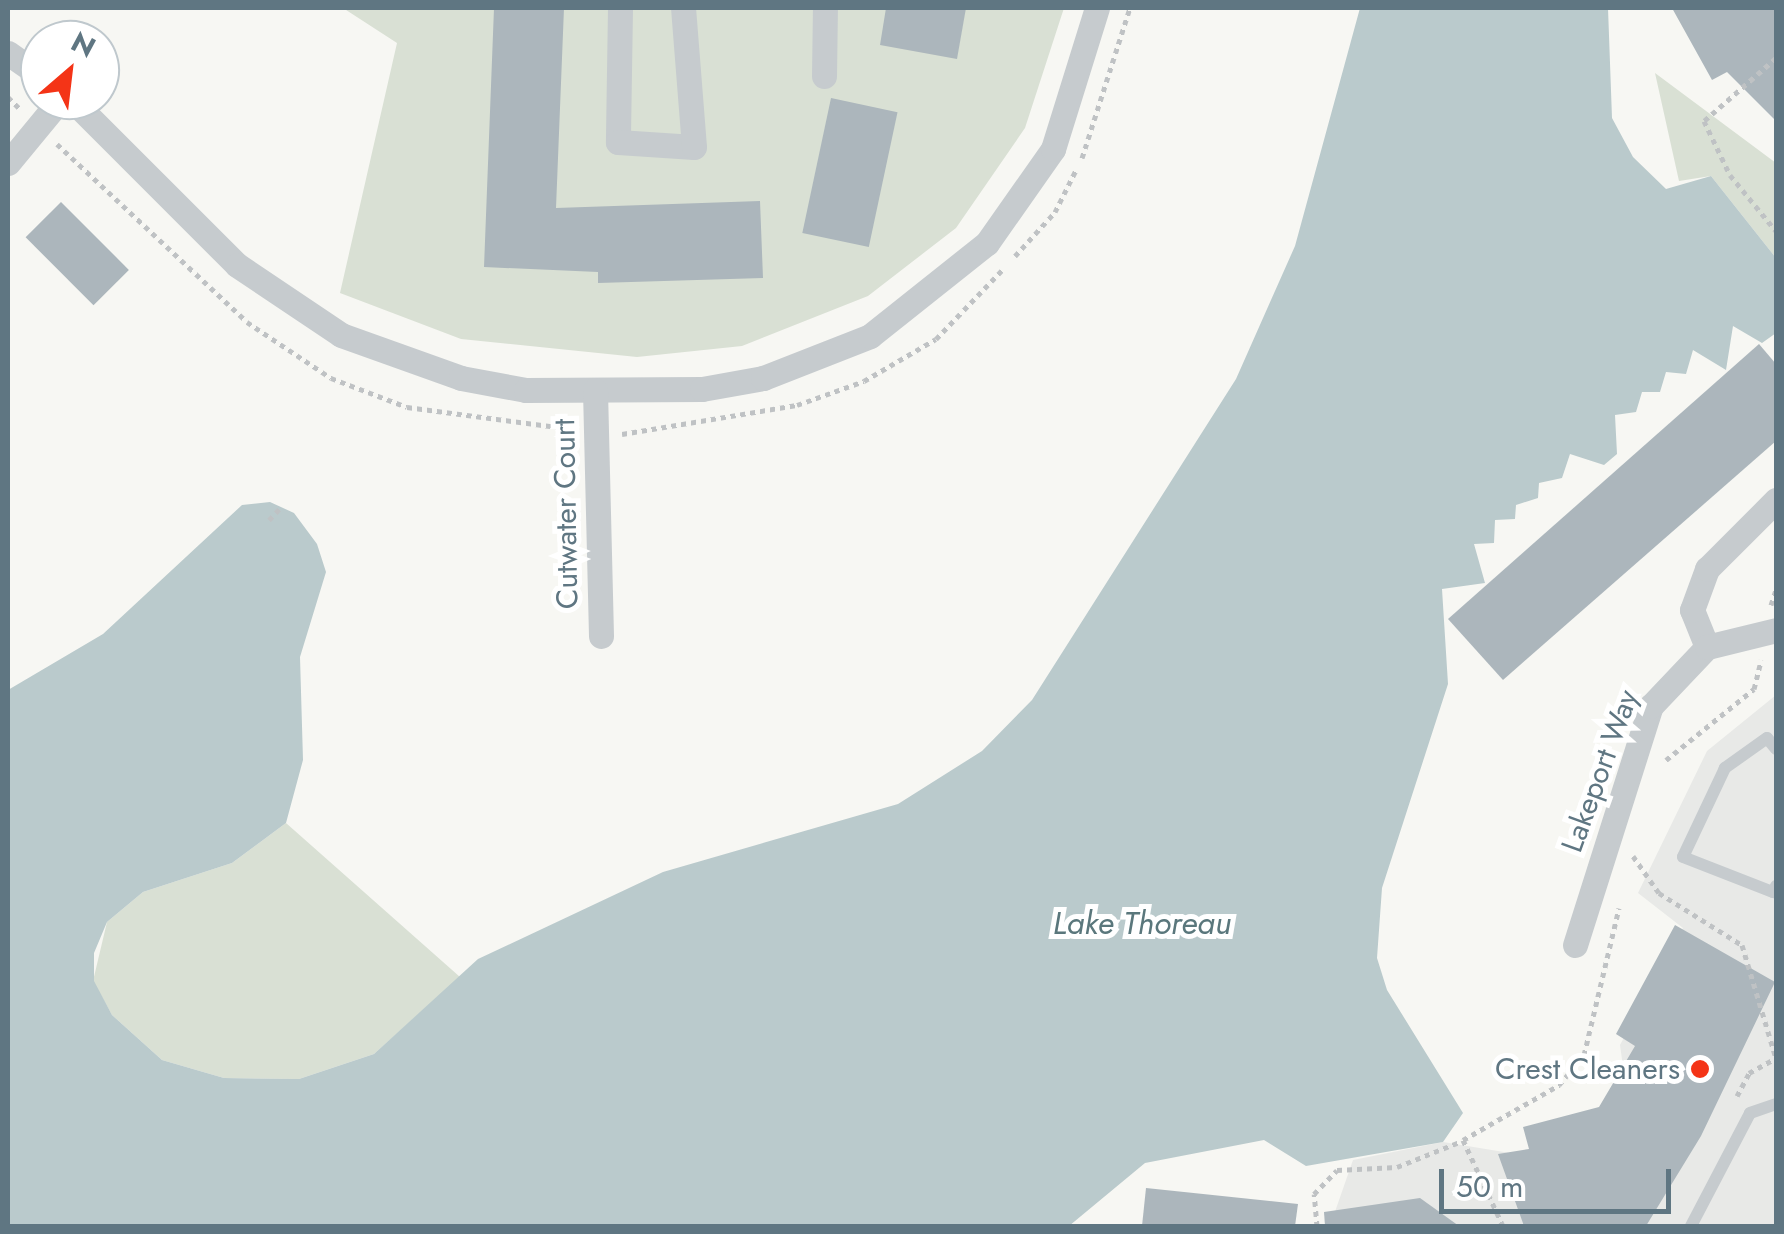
<!DOCTYPE html>
<style>
body{margin:0}
#map{position:relative;width:1784px;height:1234px;overflow:hidden;background:#f7f7f3;font-family:Jost,sans-serif}
div>[style]{position:absolute}
.built>*{inset:0;background:#e8e9e7}
.green>*{inset:0;background:#d9e0d4}
.water>*{inset:0;background:#bacacc}
.building>*{inset:0;background:#acb6bc;transform-origin:0 0}
.path>*{height:5px;margin-top:-2.5px;transform-origin:0;background:repeating-linear-gradient(90deg,#bfc2c4 0 5px,transparent 0 10px)}
.lane>*{height:12px;margin:-6px;padding:0 6px;transform-origin:6px;border-radius:6px;background:#c6cbce}
.street>*{height:25px;margin:-12.5px;padding:0 12.5px;transform-origin:12.5px;border-radius:12.5px;background:#c6cbce}
.dots>*{width:28px;height:28px;translate:-50% -50%;box-sizing:border-box;border:5px solid #fff;border-radius:50%}
span{translate:-50% -50%;white-space:nowrap;text-align:center;line-height:1.15;-webkit-text-stroke:10px #fff;paint-order:stroke}
.street-label{font-size:30px;color:#5f7682}
.poi-label{font-size:30px;color:#5f7682}
.right{translate:-100% -50%;text-align:right}
.water-label{font-size:32px;color:#5a777c;font-style:italic}
.frame{position:absolute;inset:0;border:10px solid #5f7682;pointer-events:none}
.north{position:absolute;left:20px;top:20px;width:100px;height:100px;box-sizing:border-box;background:#fff;border:2px solid #bfc8cd;border-radius:50%;rotate:28deg;font-size:28px;font-weight:700;line-height:40px;text-align:center;color:#5f7682}
.north::after{content:'';display:block;margin:auto;width:35px;height:45px;background:#f43417;clip-path:polygon(50% 0,100% 100%,50% 72%,0 100%)}
.scale{position:absolute;left:1439px;top:1169px;width:232px;height:45px;box-sizing:border-box;border:5px solid #5f7682;border-top:0;padding-left:12px;font-size:30px;line-height:35px;white-space:nowrap;color:#5f7682;-webkit-text-stroke:8px #fff;paint-order:stroke}
</style>
<div id="map">
<div class="built">
<i style="clip-path:polygon(1776px 695px,1776px 1226px,1330px 1226px,1353px 1160px,1443px 1142px,1516px 1154px,1593px 1132px,1624px 1074px,1620px 1045px,1683px 928px,1638px 893px,1707px 751px)"></i>
</div>
<div class="green">
<i style="clip-path:polygon(343px 8px,1064px 8px,1025px 128px,956px 228px,868px 296px,742px 346px,637px 357px,461px 339px,340px 293px,397px 43px)"></i>
<i style="clip-path:polygon(1655px 73px,1776px 163px,1776px 258px,1711px 176px,1679px 181px)"></i>
<i style="clip-path:polygon(286px 823px,460px 977px,374px 1054px,299px 1079px,224px 1078px,162px 1060px,112px 1015px,93px 981px,107px 922px,143px 892px,232px 863px)"></i>
</div>
<div class="water">
<i style="clip-path:polygon(1360px 8px,1608px 8px,1612px 118px,1633px 157px,1666px 189px,1711px 176px,1776px 258px,1776px 333px,1762px 343px,1733px 326px,1726px 370px,1693px 350px,1686px 374px,1666px 372px,1660px 392px,1642px 392px,1636px 412px,1615px 415px,1617px 454px,1604px 465px,1570px 454px,1562px 478px,1539px 483px,1538px 498px,1516px 505px,1515px 519px,1495px 520px,1494px 543px,1474px 544px,1485px 583px,1442px 589px,1448px 684px,1382px 888px,1377px 958px,1387px 990px,1463px 1113px,1443px 1142px,1306px 1166px,1264px 1140px,1145px 1163px,1069px 1226px,8px 1226px,8px 690px,103px 634px,242px 505px,270px 502px,294px 513px,317px 544px,326px 572px,300px 657px,303px 760px,286px 823px,232px 863px,143px 892px,107px 922px,94px 953px,94px 981px,112px 1015px,162px 1060px,224px 1078px,299px 1079px,374px 1054px,478px 959px,663px 872px,898px 804px,982px 751px,1032px 700px,1236px 379px,1295px 246px)"></i>
</div>
<div class="building">
<i style="clip-path:polygon(494px 8px,564px 8px,556px 208px,760px 201px,763px 278px,598px 283px,598px 272px,484px 267px)"></i>
<i style="clip-path:polygon(886px 8px,966px 8px,957px 59px,880px 45px)"></i>
<i style="clip-path:polygon(1672px 8px,1776px 8px,1776px 121px,1727px 72px,1712px 80px)"></i>
<i style="left:831px;top:98px;width:68px;height:138px;rotate:12deg"></i>
<i style="left:61px;top:202px;width:96px;height:50px;rotate:45deg"></i>
<i style="clip-path:polygon(1759px 344px,1776px 364px,1776px 441px,1503px 680px,1448px 619px)"></i>
<i style="clip-path:polygon(1675px 925px,1775px 982px,1701px 1136px,1646px 1226px,1524px 1226px,1498px 1154px,1529px 1149px,1523px 1127px,1599px 1107px,1635px 1046px,1616px 1034px)"></i>
<i style="clip-path:polygon(1146px 1188px,1298px 1204px,1295px 1226px,1142px 1226px)"></i>
<i style="clip-path:polygon(1420px 1198px,1459px 1226px,1325px 1226px,1324px 1212px)"></i>
</div>
<div class="path">
<i style="left:1776px;top:58px;width:96px;rotate:138.8deg"></i>
<i style="left:1704px;top:121px;width:60px;rotate:64.3deg"></i>
<i style="left:1730px;top:175px;width:72px;rotate:50.6deg"></i>
<i style="left:8px;top:97px;width:17px;rotate:45deg"></i>
<i style="left:57px;top:144px;width:260px;rotate:43.1deg"></i>
<i style="left:247px;top:322px;width:101px;rotate:33.7deg"></i>
<i style="left:331px;top:378px;width:81px;rotate:20.9deg"></i>
<i style="left:407px;top:407px;width:165px;rotate:7.6deg"></i>
<i style="left:1082px;top:158px;width:157px;rotate:-72.3deg"></i>
<i style="left:1015px;top:256px;width:59px;rotate:-47.7deg"></i>
<i style="left:1055px;top:212px;width:49px;rotate:-63.4deg"></i>
<i style="left:622px;top:434px;width:177px;rotate:-9.4deg"></i>
<i style="left:797px;top:405px;width:71px;rotate:-19.7deg"></i>
<i style="left:864px;top:381px;width:83px;rotate:-30.3deg"></i>
<i style="left:936px;top:339px;width:98px;rotate:-46.2deg"></i>
<i style="left:269px;top:520px;width:18px;rotate:-47deg"></i>
<i style="left:1771px;top:605px;width:16px;rotate:-72deg"></i>
<i style="left:1666px;top:760px;width:113px;rotate:-38.9deg"></i>
<i style="left:1754px;top:689px;width:30px;rotate:-76deg"></i>
<i style="left:1633px;top:856px;width:45px;rotate:54.9deg"></i>
<i style="left:1659px;top:893px;width:98px;rotate:32.1deg"></i>
<i style="left:1742px;top:945px;width:118px;rotate:73.3deg"></i>
<i style="left:1737px;top:1096px;width:26px;rotate:-62deg"></i>
<i style="left:1749px;top:1073px;width:31px;rotate:-29deg"></i>
<i style="left:1317px;top:1226px;width:32px;rotate:-95deg"></i>
<i style="left:1314px;top:1194px;width:33px;rotate:-46deg"></i>
<i style="left:1337px;top:1170px;width:60px;rotate:-2.9deg"></i>
<i style="left:1397px;top:1167px;width:70px;rotate:-21.8deg"></i>
<i style="left:1503px;top:1226px;width:95px;rotate:-114.9deg"></i>
<i style="left:1463px;top:1140px;width:111px;rotate:-29.8deg"></i>
<i style="left:1559px;top:1085px;width:39px;rotate:-50deg"></i>
<i style="left:1584px;top:1055px;width:151px;rotate:-76.6deg"></i>
</div>
<div class="lane">
<i style="left:1776px;top:749px;width:14px;rotate:-129deg"></i>
<i style="left:1767px;top:738px;width:52px;rotate:144.5deg"></i>
<i style="left:1725px;top:768px;width:98px;rotate:115.3deg"></i>
<i style="left:1683px;top:857px;width:97px;rotate:21.3deg"></i>
<i style="left:1773px;top:892px;width:7px;rotate:-63deg"></i>
<i style="left:1691px;top:1226px;width:127px;rotate:-62.4deg"></i>
<i style="left:1750px;top:1113px;width:28px;rotate:-19deg"></i>
</div>
<div class="street">
<i style="left:620px;top:8px;width:134px;rotate:90.9deg"></i>
<i style="left:618px;top:142px;width:76px;rotate:3.8deg"></i>
<i style="left:694px;top:147px;width:139px;rotate:-94.5deg"></i>
<i style="left:8px;top:53px;width:39px;rotate:35deg"></i>
<i style="left:824px;top:76px;width:68px;rotate:-89.2deg"></i>
<i style="left:72px;top:100px;width:233px;rotate:45deg"></i>
<i style="left:237px;top:265px;width:125px;rotate:33.9deg"></i>
<i style="left:341px;top:335px;width:127px;rotate:19.7deg"></i>
<i style="left:461px;top:378px;width:66px;rotate:10.5deg"></i>
<i style="left:526px;top:390px;width:176px;rotate:-0.3deg"></i>
<i style="left:702px;top:389px;width:62px;rotate:-10.2deg"></i>
<i style="left:763px;top:378px;width:115px;rotate:-21.4deg"></i>
<i style="left:870px;top:336px;width:149px;rotate:-38.5deg"></i>
<i style="left:987px;top:243px;width:115px;rotate:-54.9deg"></i>
<i style="left:1053px;top:149px;width:148px;rotate:-72.7deg"></i>
<i style="left:8px;top:163px;width:82px;rotate:-50.5deg"></i>
<i style="left:595px;top:390px;width:246px;rotate:88.6deg"></i>
<i style="left:1707px;top:647px;width:40px;rotate:-112deg"></i>
<i style="left:1692px;top:610px;width:44px;rotate:-69.9deg"></i>
<i style="left:1707px;top:569px;width:98px;rotate:-45deg"></i>
<i style="left:1575px;top:945px;width:251px;rotate:-72.4deg"></i>
<i style="left:1651px;top:706px;width:81px;rotate:-46.5deg"></i>
<i style="left:1707px;top:647px;width:71px;rotate:-13.8deg"></i>
</div>
<div class="dots">
<i style="left:1700px;top:1069px;background:#f43417"></i>
</div>
<div class="street-label">
<span style="left:566px;top:514px;rotate:-91deg">Cutwater Court</span>
<span style="left:1600px;top:771px;rotate:-70deg">Lakeport Way</span>
</div>
<div class="poi-label">
<span class="right" style="left:1680px;top:1069px">Crest Cleaners</span>
</div>
<div class="water-label">
<span style="left:1142px;top:923px">Lake Thoreau</span>
</div>
<div class="frame"></div>
<div class="north">N</div>
<div class="scale">50 m</div>
</div>
